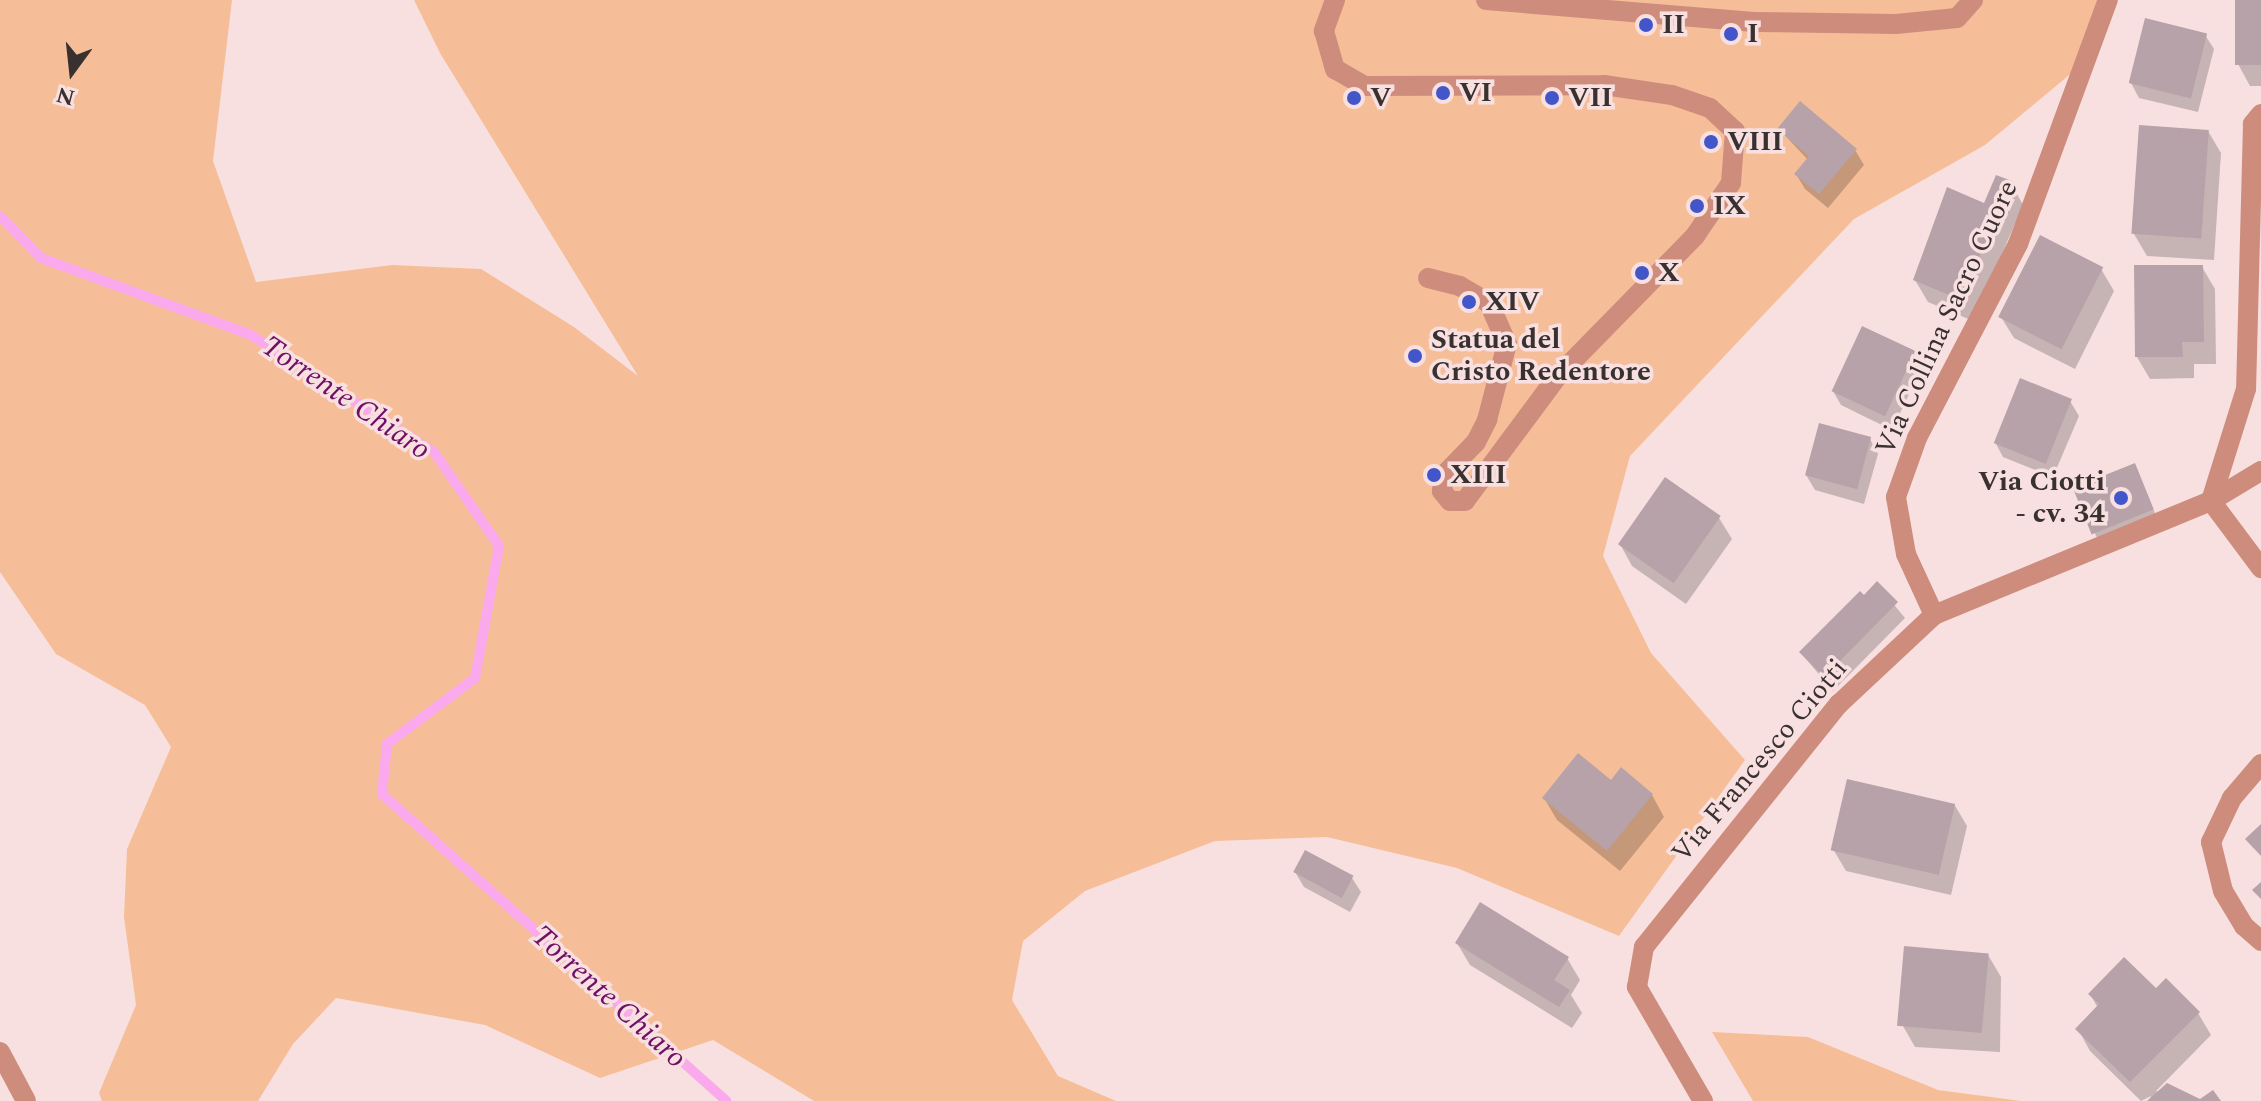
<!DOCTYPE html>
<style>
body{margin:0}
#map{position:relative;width:2261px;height:1101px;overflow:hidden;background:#f8e0e1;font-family:Spectral,serif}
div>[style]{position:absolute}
.green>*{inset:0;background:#f6be98}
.shadow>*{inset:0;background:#0003;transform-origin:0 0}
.stream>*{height:10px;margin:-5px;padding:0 5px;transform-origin:5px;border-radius:5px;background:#faa9ec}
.building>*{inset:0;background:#b7a2aa;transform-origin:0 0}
.minor>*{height:20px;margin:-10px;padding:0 10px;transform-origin:10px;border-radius:10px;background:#ce8d7c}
.tertiary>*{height:20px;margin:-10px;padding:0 10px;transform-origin:10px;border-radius:10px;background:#ce8d7c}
.dots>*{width:22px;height:22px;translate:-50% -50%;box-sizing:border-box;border:4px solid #f8e0e1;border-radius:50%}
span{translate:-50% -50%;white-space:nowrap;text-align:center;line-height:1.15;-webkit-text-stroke:7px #f8e0e1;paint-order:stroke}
.poi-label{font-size:28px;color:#393030;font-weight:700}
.left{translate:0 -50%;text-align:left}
.right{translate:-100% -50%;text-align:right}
.street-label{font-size:28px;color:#393030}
.water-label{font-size:30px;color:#6f0f66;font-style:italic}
.north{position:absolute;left:32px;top:32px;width:80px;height:80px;-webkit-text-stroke:6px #f8e0e1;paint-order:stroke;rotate:195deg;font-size:22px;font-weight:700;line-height:32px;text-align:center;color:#393030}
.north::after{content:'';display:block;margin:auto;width:28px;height:36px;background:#393030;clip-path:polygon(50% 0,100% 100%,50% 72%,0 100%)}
</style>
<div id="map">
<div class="green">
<i style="clip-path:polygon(0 0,232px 0,213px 161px,256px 282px,392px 265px,481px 269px,574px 327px,638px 376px,440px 53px,414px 0,2117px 0,2086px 61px,1985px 145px,1854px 219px,1630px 456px,1603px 556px,1651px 653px,1745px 760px,1619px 936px,1457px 868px,1327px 837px,1215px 841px,1085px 891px,1023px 941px,1012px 1000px,1058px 1076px,1116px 1101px,814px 1101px,713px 1040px,600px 1078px,485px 1025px,336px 998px,293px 1044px,258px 1101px,102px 1101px,99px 1093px,136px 1005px,124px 917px,127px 849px,171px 747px,145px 705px,56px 654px,0 572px)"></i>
<i style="clip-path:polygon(1712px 1032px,1808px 1037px,1938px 1090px,2021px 1101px,1753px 1101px)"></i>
</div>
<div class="shadow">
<i style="clip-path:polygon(2237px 0,2261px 0,2261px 86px,2250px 86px,2238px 64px)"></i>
<i style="clip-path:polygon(2205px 35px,2214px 49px,2198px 112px,2139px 98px,2131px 83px)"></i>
<i style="clip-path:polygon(1779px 129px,1855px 150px,1864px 165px,1828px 208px,1805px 189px,1796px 174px,1808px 160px)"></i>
<i style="clip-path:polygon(2208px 131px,2221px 153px,2214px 260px,2147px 256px,2134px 234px)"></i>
<i style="clip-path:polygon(2011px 183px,2023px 205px,1973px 321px,1928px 302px,1915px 280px,1948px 190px,1985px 206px)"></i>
<i style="clip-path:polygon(2202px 267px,2215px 289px,2216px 364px,2194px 364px,2194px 378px,2150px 379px,2137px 357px)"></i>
<i style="clip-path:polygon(2101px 269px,2114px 291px,2075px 369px,2014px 338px,2001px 317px)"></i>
<i style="clip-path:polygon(1913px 353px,1922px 367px,1892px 430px,1841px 405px,1833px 391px)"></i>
<i style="clip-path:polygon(2070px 401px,2079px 416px,2053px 477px,2003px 457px,1995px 442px)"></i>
<i style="clip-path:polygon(1870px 439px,1878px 454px,1864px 504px,1815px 490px,1806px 475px)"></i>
<i style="left:2134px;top:466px;width:64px;height:63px;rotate:66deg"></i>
<i style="clip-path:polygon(1719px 518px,1732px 539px,1686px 604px,1632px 566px,1620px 544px)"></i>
<i style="clip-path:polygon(1877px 584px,1905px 618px,1833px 691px,1801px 653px)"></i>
<i style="clip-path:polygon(1652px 795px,1664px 817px,1620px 871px,1557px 820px,1544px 798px)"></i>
<i style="clip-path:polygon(1954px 804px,1967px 826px,1951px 895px,1846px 871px,1833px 849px)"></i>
<i style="clip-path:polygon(1295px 872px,1352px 878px,1361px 892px,1350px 912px,1304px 887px)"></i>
<i style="clip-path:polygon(1457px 943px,1567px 958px,1580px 980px,1571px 995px,1582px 1013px,1572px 1028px,1470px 965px)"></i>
<i style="clip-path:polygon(1988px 955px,2001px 977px,2000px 1052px,1915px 1047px,1903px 1026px)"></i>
<i style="clip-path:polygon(2156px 990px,2198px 1013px,2211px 1035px,2156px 1091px,2199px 1101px,2149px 1101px,2151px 1096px,2141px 1101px,2090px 1051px,2078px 1029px,2098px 1008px,2090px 994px)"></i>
</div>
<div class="stream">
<i style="left:0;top:216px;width:59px;rotate:45.7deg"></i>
<i style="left:41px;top:258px;width:224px;rotate:20.1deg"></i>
<i style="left:251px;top:335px;width:217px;rotate:32.6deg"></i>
<i style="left:434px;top:452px;width:114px;rotate:55.3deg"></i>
<i style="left:499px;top:546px;width:134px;rotate:100.3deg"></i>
<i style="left:475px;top:678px;width:110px;rotate:143.1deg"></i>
<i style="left:387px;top:744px;width:50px;rotate:95.7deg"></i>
<i style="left:382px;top:794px;width:461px;rotate:41.7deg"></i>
</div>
<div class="building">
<i style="left:2235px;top:0;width:26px;height:65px"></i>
<i style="left:2145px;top:18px;width:64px;height:67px;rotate:14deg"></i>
<i style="clip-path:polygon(1800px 101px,1857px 149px,1819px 194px,1794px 174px,1809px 156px,1777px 129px)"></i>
<i style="left:2139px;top:125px;width:70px;height:109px;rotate:4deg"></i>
<i style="clip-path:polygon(1996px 175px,2012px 181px,1961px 300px,1913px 280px,1947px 187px,1984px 203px)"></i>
<i style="left:2040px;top:235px;width:71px;height:92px;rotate:27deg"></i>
<i style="clip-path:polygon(2134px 265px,2203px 265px,2204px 342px,2182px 342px,2183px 357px,2135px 357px)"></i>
<i style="left:1862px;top:326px;width:59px;height:72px;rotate:25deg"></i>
<i style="left:2020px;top:378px;width:56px;height:70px;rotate:22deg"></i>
<i style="left:1819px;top:423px;width:54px;height:54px;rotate:15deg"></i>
<i style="left:2135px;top:463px;width:50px;height:67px;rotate:68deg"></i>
<i style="left:1665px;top:477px;width:68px;height:82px;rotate:35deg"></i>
<i style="clip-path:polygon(1877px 581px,1898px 602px,1824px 677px,1799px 652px,1860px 591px,1864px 595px)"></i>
<i style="clip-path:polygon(1578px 753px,1611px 780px,1621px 767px,1653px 794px,1607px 851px,1542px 798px)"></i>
<i style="left:1847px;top:779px;width:111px;height:73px;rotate:13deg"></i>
<i style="clip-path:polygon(2261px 824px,2261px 856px,2245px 839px)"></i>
<i style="left:1305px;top:850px;width:55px;height:25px;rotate:28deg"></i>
<i style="clip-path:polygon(2261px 882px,2261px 899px,2252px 890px)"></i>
<i style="clip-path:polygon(1480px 902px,1569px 957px,1554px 980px,1570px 990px,1559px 1007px,1455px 943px)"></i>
<i style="left:1904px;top:946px;width:85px;height:80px;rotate:5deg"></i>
<i style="clip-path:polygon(2124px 957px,2156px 988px,2166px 978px,2200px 1012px,2130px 1082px,2075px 1029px,2099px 1004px,2088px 994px)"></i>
<i style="clip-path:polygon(2167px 1083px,2200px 1099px,2213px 1090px,2221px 1101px,2147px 1101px)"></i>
</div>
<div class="minor">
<i style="left:1335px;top:0;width:33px;rotate:110deg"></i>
<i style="left:1324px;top:31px;width:40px;rotate:74deg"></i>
<i style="left:1335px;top:69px;width:34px;rotate:30deg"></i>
<i style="left:1364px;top:86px;width:240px;rotate:-0.2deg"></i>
<i style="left:1604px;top:85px;width:69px;rotate:8.4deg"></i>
<i style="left:1672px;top:95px;width:40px;rotate:18.9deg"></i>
<i style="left:1710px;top:108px;width:34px;rotate:43deg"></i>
<i style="left:1735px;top:131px;width:52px;rotate:94.4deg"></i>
<i style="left:1731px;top:183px;width:64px;rotate:124.2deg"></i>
<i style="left:1695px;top:236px;width:197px;rotate:134.4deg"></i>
<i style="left:1557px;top:377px;width:154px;rotate:126.6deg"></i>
<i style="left:1465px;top:501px;width:15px;rotate:180deg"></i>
<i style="left:1450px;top:501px;width:13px;rotate:-129deg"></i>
<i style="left:1442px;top:491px;width:16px;rotate:-83deg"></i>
<i style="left:1444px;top:475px;width:46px;rotate:-45.9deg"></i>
<i style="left:1476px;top:442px;width:25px;rotate:-63deg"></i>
<i style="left:1487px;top:420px;width:79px;rotate:-75.3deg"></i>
<i style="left:1507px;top:344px;width:45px;rotate:-113.7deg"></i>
<i style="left:1489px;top:303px;width:34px;rotate:-150deg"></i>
<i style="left:1460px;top:286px;width:33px;rotate:-166deg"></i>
<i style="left:1486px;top:0;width:269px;rotate:4.7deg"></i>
<i style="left:1754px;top:22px;width:142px;rotate:0.8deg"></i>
<i style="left:1896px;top:24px;width:61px;rotate:-5.6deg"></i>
<i style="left:1957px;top:18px;width:24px;rotate:-48deg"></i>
<i style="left:2261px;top:114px;width:13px;rotate:129deg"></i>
<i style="left:2253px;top:124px;width:265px;rotate:91.5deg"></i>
<i style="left:2246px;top:389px;width:117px;rotate:107.4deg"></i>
<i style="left:2211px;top:501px;width:84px;rotate:53.3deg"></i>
<i style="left:1934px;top:615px;width:67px;rotate:-114.7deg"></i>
<i style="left:1906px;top:554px;width:58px;rotate:-100deg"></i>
<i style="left:1896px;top:497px;width:63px;rotate:-70.4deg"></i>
<i style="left:1917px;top:438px;width:219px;rotate:-62.5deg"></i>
<i style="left:2018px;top:244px;width:260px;rotate:-69.8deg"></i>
<i style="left:2261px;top:764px;width:45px;rotate:130.5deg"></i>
<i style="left:2232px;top:798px;width:49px;rotate:115.5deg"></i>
<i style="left:2211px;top:842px;width:50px;rotate:76.2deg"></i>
<i style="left:2223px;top:891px;width:41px;rotate:59deg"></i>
<i style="left:2244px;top:926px;width:23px;rotate:41deg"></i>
<i style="left:0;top:1052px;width:55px;rotate:62deg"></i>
</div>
<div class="tertiary">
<i style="left:1703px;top:1101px;width:132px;rotate:-120.1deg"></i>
<i style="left:1637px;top:987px;width:41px;rotate:-80.1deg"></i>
<i style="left:1644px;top:947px;width:312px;rotate:-51.3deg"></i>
<i style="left:1839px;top:704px;width:130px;rotate:-43.1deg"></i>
<i style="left:1934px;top:615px;width:300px;rotate:-22.4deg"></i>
<i style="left:2211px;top:501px;width:58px;rotate:-31deg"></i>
</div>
<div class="dots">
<i style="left:1646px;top:25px;background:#4255c9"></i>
<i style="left:1731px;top:34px;background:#4255c9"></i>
<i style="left:1443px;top:93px;background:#4255c9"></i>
<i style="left:1354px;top:98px;background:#4255c9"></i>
<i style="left:1552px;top:98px;background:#4255c9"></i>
<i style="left:1711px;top:142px;background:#4255c9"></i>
<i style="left:1697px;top:206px;background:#4255c9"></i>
<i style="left:1642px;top:273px;background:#4255c9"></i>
<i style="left:1469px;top:302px;background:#4255c9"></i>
<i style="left:1415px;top:356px;background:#4255c9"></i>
<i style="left:1434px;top:475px;background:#4255c9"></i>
<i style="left:2121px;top:498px;background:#4255c9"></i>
</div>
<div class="poi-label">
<span class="left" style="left:1662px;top:25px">II</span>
<span class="left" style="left:1747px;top:34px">I</span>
<span class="left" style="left:1459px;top:93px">VI</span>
<span class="left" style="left:1370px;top:98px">V</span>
<span class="left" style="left:1568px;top:98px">VII</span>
<span class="left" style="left:1727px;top:142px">VIII</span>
<span class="left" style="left:1713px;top:206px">IX</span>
<span class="left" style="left:1658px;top:273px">X</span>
<span class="left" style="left:1485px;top:302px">XIV</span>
<span class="left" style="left:1431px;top:356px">Statua del<br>Cristo Redentore</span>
<span class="left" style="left:1450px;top:475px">XIII</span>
<span class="right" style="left:2105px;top:498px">Via Ciotti<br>- cv. 34</span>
</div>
<div class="street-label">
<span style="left:1947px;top:318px;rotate:-65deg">Via Collina Sacro Cuore</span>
<span style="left:1760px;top:761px;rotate:-50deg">Via Francesco Ciotti</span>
</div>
<div class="water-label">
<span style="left:346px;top:398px;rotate:34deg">Torrente Chiaro</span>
<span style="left:609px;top:997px;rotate:42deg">Torrente Chiaro</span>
</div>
<div class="north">N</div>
</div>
